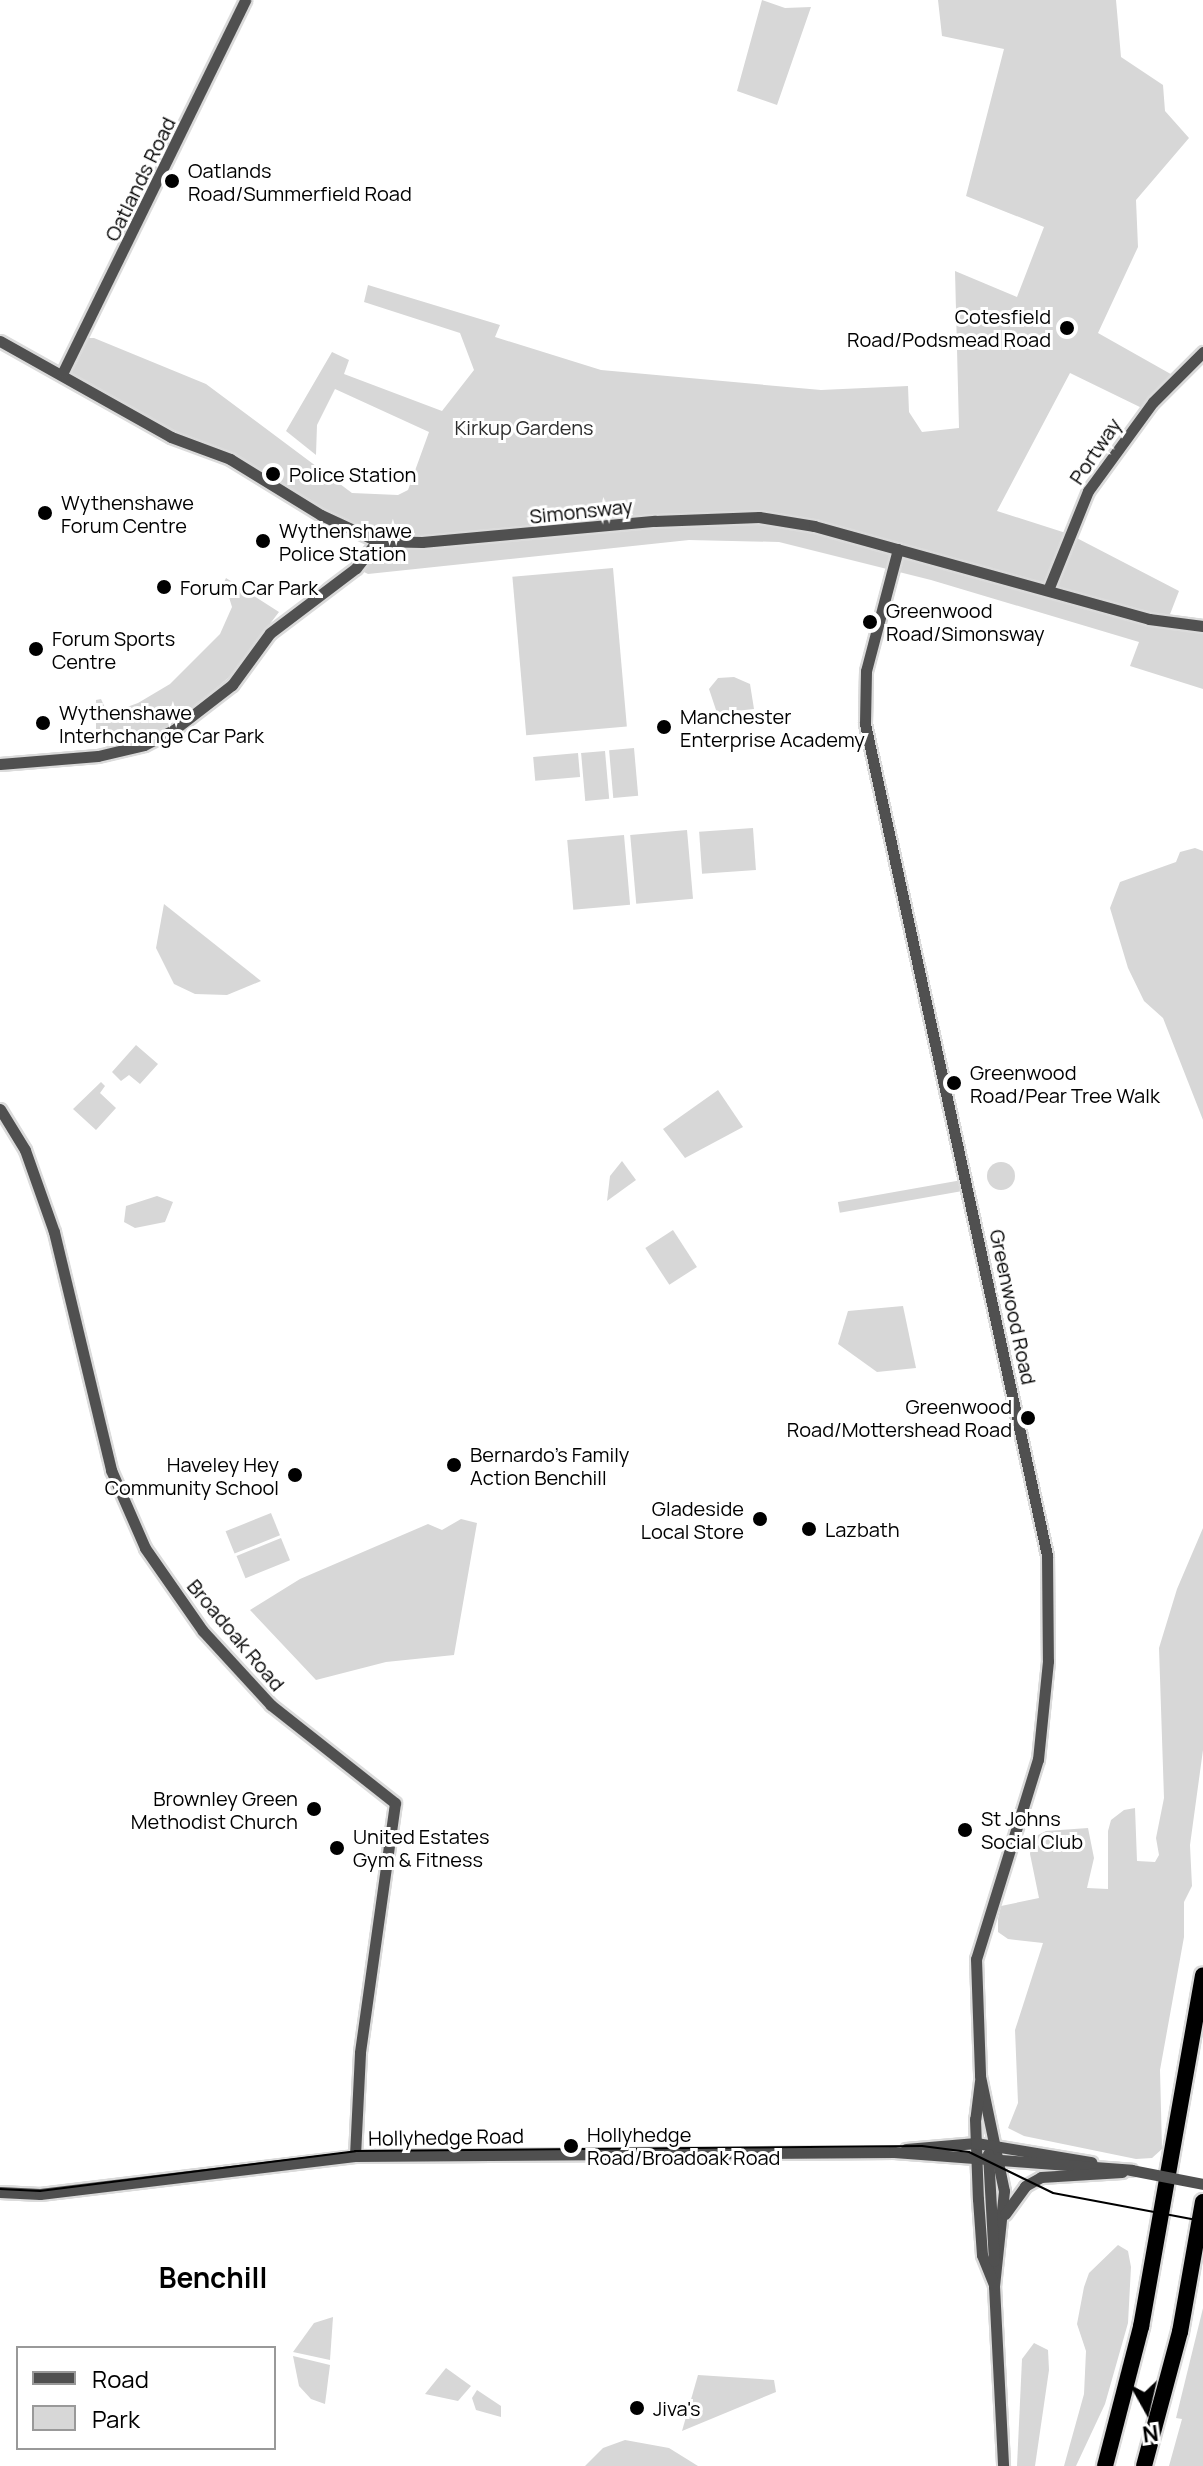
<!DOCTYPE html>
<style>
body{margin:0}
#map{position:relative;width:1203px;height:2466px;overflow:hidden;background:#fff;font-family:Manrope,sans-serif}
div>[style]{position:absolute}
.green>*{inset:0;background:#d7d7d7;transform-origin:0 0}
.round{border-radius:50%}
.roads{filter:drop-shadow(2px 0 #dbdbdb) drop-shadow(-2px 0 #dbdbdb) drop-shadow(0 2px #dbdbdb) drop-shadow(0 -2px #dbdbdb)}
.minor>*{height:11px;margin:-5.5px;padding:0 5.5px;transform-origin:5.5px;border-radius:5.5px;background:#505050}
.highway>*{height:16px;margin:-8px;padding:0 8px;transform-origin:8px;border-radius:8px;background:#000}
.tram>*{height:2px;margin:-1px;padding:0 1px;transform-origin:1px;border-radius:1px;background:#000}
.minor-bridge>*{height:11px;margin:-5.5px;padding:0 5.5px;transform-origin:5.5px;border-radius:5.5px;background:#505050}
.dots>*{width:22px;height:22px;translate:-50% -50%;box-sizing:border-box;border:4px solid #fff;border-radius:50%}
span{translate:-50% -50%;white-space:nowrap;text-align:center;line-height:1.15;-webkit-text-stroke:6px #fff;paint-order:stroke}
.poi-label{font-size:20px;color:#000}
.left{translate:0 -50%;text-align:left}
.right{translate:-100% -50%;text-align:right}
.street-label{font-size:20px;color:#000}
.park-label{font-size:20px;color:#2e2e2e}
.district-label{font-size:28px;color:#000;font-weight:700}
.legend{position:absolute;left:16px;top:2346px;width:260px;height:104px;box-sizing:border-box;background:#fff;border:2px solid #999;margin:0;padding:10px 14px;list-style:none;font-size:24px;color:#000}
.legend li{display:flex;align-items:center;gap:16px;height:40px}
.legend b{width:40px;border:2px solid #999}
.north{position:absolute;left:1107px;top:2370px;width:80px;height:80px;-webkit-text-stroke:6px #fff;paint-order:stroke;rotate:172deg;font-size:22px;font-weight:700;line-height:32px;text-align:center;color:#000}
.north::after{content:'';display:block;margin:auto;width:28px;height:36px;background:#000;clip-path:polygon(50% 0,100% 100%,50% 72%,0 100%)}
</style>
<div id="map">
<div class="green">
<i style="clip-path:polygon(762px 0,785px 8px,811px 7px,777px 105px,737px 91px)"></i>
<i style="clip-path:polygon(938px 0,1116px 0,1121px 57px,1163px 85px,1165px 111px,1189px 138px,1136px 200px,1138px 247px,1098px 333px,1176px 377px,1146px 410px,1070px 373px,997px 511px,1069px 534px,1179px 591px,1167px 622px,1203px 626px,1203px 689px,1130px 666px,1139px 642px,931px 580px,779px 542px,689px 540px,368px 574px,356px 568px,376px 541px,230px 459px,171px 437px,63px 372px,81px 338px,94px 338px,206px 384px,352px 493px,398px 495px,408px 490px,429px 432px,335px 389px,317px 425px,316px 455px,286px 431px,332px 352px,349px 360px,344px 374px,442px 411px,474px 370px,460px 333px,364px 302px,368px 285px,500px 325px,495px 337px,601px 370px,821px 390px,908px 386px,909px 412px,922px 432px,959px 428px,955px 271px,1017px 297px,1044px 227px,966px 196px,1004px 49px,942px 36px)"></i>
<i style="left:613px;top:568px;width:159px;height:101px;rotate:85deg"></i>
<i style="clip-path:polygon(226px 578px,279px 612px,229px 677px,183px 718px,143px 739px,111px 748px,96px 743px,96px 700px,101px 699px,108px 714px,138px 703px,170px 684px,220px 634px,232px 607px,228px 594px,220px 591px)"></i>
<i style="clip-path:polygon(734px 677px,750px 684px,754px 709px,717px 713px,709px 689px,718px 678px)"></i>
<i style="left:634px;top:748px;width:48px;height:25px;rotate:85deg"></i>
<i style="left:605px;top:751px;width:48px;height:24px;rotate:85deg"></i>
<i style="left:578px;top:753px;width:24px;height:45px;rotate:85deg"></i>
<i style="left:753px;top:828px;width:42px;height:54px;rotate:86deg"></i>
<i style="left:687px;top:830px;width:69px;height:57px;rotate:85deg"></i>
<i style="left:624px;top:835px;width:70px;height:57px;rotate:85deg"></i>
<i style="clip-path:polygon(1195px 848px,1203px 851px,1203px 1120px,1163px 1018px,1144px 1001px,1128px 968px,1110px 908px,1120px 882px,1176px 862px,1180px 852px)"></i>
<i style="clip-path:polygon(164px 904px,261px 981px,227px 995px,195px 994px,174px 984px,156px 948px)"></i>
<i style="clip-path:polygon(136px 1045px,158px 1064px,140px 1084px,129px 1075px,121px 1081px,112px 1072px)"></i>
<i style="clip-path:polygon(101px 1082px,105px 1086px,100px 1093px,116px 1108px,96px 1130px,73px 1109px)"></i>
<i style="clip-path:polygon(718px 1090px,743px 1127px,685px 1158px,663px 1129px)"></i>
<i style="clip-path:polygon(622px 1161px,636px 1180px,607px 1201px,610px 1176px)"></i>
<i class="round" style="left:987px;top:1162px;width:28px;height:28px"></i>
<i style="left:962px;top:1180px;width:11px;height:126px;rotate:80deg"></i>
<i style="clip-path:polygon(157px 1196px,173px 1202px,165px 1222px,135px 1228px,124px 1222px,126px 1206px)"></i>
<i style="left:673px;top:1230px;width:44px;height:33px;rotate:57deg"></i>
<i style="clip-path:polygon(903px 1306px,916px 1368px,877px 1372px,838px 1344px,848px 1311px)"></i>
<i style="left:271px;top:1513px;width:24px;height:49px;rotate:68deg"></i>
<i style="clip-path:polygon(461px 1519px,477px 1523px,454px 1655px,386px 1662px,316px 1680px,250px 1610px,300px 1579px,428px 1524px,442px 1530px)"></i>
<i style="clip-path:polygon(1203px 1528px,1203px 1750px,1190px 1845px,1192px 1886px,1184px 1902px,1184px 1937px,1160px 2070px,1162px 2149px,1152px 2158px,1136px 2159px,1024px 2136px,1008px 2128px,1018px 2103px,1015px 2030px,1043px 1943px,1008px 1939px,998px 1932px,998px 1919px,1001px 1906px,1039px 1898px,1030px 1854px,1032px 1838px,1046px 1831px,1088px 1828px,1094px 1858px,1087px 1888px,1108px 1889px,1108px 1831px,1111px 1820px,1124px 1810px,1135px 1808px,1137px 1861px,1155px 1862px,1159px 1855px,1156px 1838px,1164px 1798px,1159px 1648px,1177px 1589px)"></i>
<i style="left:281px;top:1538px;width:24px;height:48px;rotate:68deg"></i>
<i style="clip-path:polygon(1118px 2245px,1128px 2251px,1131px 2267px,1128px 2323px,1105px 2404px,1076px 2466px,1064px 2466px,1084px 2394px,1086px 2351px,1077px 2324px,1084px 2287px,1089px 2273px)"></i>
<i style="clip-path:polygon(1203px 2308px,1203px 2466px,1169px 2466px,1182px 2419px,1176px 2418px)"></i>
<i style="clip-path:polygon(333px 2317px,330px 2360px,293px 2352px,314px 2323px)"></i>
<i style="clip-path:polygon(1034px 2343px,1048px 2350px,1049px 2370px,1035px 2466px,1017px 2466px,1022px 2359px)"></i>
<i style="clip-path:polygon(293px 2356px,330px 2365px,325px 2404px,311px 2399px,299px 2386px)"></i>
<i style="clip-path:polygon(446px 2368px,471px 2386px,458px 2401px,425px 2394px)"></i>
<i style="clip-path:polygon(698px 2375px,774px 2380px,776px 2392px,682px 2431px)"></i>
<i style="clip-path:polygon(477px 2390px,501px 2406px,501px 2417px,476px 2410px,472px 2398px)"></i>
<i style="clip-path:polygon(625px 2440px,669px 2448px,698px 2466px,585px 2466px,603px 2448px)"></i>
</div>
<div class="roads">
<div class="minor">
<i style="left:0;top:341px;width:196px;rotate:29.3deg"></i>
<i style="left:171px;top:437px;width:63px;rotate:20.4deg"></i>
<i style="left:230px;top:459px;width:107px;rotate:31.6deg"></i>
<i style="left:321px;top:515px;width:62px;rotate:24.9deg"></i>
<i style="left:377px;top:541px;width:45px;rotate:1.3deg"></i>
<i style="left:422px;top:542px;width:234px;rotate:-5.2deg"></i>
<i style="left:655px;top:521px;width:104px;rotate:-2.2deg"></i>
<i style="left:759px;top:517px;width:56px;rotate:9.3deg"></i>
<i style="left:814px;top:526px;width:348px;rotate:15.5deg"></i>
<i style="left:1149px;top:619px;width:54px;rotate:7.4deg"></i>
<i style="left:63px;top:372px;width:414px;rotate:-63.9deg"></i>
<i style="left:898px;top:549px;width:126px;rotate:104.7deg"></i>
<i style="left:866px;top:671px;width:53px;rotate:91.1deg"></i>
<i style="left:865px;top:724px;width:851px;rotate:77.65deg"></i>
<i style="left:1047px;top:1555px;width:106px;rotate:89.5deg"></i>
<i style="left:1048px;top:1661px;width:99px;rotate:95.8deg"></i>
<i style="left:1038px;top:1759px;width:209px;rotate:107.2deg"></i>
<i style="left:976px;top:1959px;width:117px;rotate:88deg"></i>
<i style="left:980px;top:2076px;width:117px;rotate:78.2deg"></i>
<i style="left:1004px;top:2191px;width:96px;rotate:96deg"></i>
<i style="left:994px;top:2286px;width:180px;rotate:87.1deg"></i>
<i style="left:1048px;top:590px;width:107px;rotate:-68deg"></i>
<i style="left:1088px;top:491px;width:110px;rotate:-53.9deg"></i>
<i style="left:1153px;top:402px;width:71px;rotate:-45deg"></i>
<i style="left:0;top:764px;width:98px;rotate:-4.7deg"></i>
<i style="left:98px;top:756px;width:47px;rotate:-13.4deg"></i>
<i style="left:144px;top:745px;width:35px;rotate:-27deg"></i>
<i style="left:175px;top:729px;width:72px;rotate:-37.7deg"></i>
<i style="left:232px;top:685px;width:64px;rotate:-53.8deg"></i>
<i style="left:270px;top:633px;width:108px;rotate:-37.1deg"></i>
<i style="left:356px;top:568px;width:34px;rotate:-52deg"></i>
<i style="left:0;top:1109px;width:48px;rotate:58.6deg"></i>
<i style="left:25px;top:1150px;width:87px;rotate:70.5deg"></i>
<i style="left:54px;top:1232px;width:245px;rotate:76.5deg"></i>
<i style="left:111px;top:1470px;width:85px;rotate:66.4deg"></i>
<i style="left:145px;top:1548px;width:101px;rotate:55.1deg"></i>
<i style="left:203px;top:1631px;width:100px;rotate:47.4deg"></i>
<i style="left:271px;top:1705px;width:158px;rotate:38.3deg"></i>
<i style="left:395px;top:1803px;width:252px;rotate:98deg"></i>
<i style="left:360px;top:2053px;width:103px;rotate:92.8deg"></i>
<i style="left:980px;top:2081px;width:38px;rotate:97deg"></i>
<i style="left:975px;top:2119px;width:80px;rotate:87.9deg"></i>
<i style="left:978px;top:2199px;width:56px;rotate:85.9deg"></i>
<i style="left:982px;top:2255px;width:32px;rotate:68deg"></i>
<i style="left:906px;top:2149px;width:70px;rotate:-4.9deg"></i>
<i style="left:976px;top:2143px;width:117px;rotate:9.4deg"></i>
<i style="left:988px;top:2154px;width:107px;rotate:86.8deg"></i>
<i style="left:0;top:2192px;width:40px;rotate:2.9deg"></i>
<i style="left:40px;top:2194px;width:317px;rotate:-6.9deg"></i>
<i style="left:355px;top:2156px;width:539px;rotate:-0.43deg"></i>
<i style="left:894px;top:2152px;width:238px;rotate:4.3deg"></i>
<i style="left:1005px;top:2214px;width:34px;rotate:-54deg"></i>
<i style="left:1025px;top:2186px;width:18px;rotate:-29deg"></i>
<i style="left:1041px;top:2177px;width:81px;rotate:-3.5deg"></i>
</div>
<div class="highway">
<i style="left:1105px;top:2466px;width:144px;rotate:-75.5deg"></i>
<i style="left:1141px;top:2327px;width:357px;rotate:-80deg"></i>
<i style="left:1144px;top:2466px;width:139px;rotate:-75deg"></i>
<i style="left:1180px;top:2332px;width:132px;rotate:-80deg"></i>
</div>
</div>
<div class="tram">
<i style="left:0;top:2189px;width:40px;rotate:2.9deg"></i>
<i style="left:40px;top:2191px;width:318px;rotate:-7.2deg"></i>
<i style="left:355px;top:2151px;width:567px;rotate:-0.51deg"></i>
<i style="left:922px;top:2146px;width:47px;rotate:7.3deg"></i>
<i style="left:969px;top:2152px;width:93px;rotate:26deg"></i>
<i style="left:1053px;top:2193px;width:153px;rotate:10.6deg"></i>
</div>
<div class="minor-bridge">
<i style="left:1131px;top:2170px;width:73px;rotate:11deg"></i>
</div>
<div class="dots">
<i style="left:172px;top:181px;background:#000"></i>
<i style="left:1067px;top:328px;background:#000"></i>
<i style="left:273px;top:474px;background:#000"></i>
<i style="left:45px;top:513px;background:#000"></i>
<i style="left:263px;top:541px;background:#000"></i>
<i style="left:164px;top:587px;background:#000"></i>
<i style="left:870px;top:622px;background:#000"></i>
<i style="left:36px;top:649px;background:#000"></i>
<i style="left:43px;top:723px;background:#000"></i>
<i style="left:664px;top:727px;background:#000"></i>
<i style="left:954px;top:1083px;background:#000"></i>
<i style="left:1028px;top:1418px;background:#000"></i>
<i style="left:454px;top:1465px;background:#000"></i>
<i style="left:295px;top:1475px;background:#000"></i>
<i style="left:760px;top:1519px;background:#000"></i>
<i style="left:809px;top:1529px;background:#000"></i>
<i style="left:314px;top:1809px;background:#000"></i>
<i style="left:965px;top:1830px;background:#000"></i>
<i style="left:337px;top:1848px;background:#000"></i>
<i style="left:571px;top:2146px;background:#000"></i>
<i style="left:637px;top:2408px;background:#000"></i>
</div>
<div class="poi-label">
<span class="left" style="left:188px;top:182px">Oatlands<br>Road/Summerfield Road</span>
<span class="right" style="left:1051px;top:328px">Cotesfield<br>Road/Podsmead Road</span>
<span class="left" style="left:289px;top:474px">Police Station</span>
<span class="left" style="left:61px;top:514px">Wythenshawe<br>Forum Centre</span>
<span class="left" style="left:279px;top:542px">Wythenshawe<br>Police Station</span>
<span class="left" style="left:180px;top:587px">Forum Car Park</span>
<span class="left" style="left:886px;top:622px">Greenwood<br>Road/Simonsway</span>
<span class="left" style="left:52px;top:650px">Forum Sports<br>Centre</span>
<span class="left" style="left:59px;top:724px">Wythenshawe<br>Interhchange Car Park</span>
<span class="left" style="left:680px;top:728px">Manchester<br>Enterprise Academy</span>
<span class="left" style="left:970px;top:1084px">Greenwood<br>Road/Pear Tree Walk</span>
<span class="right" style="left:1012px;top:1418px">Greenwood<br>Road/Mottershead Road</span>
<span class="left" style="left:470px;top:1466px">Bernardo's Family<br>Action Benchill</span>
<span class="right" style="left:279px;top:1476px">Haveley Hey<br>Community School</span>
<span class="right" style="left:744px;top:1520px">Gladeside<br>Local Store</span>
<span class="left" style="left:825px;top:1529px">Lazbath</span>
<span class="right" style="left:298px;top:1810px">Brownley Green<br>Methodist Church</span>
<span class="left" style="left:981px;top:1830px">St Johns<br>Social Club</span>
<span class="left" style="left:353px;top:1848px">United Estates<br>Gym &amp; Fitness</span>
<span class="left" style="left:587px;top:2146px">Hollyhedge<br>Road/Broadoak Road</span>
<span class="left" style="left:653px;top:2408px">Jiva's</span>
</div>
<div class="street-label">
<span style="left:140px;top:179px;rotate:-64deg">Oatlands Road</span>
<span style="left:1095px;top:451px;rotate:-56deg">Portway</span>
<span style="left:581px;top:511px;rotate:-6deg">Simonsway</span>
<span style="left:1013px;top:1307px;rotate:78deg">Greenwood Road</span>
<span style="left:236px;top:1635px;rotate:50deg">Broadoak Road</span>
<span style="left:446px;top:2137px;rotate:-1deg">Hollyhedge Road</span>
</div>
<div class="park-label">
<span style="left:524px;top:427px">Kirkup Gardens</span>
</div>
<div class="district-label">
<span style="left:213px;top:2277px">Benchill</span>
</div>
<ul class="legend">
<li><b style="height:10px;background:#505050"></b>Road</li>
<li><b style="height:22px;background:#d7d7d7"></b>Park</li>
</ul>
<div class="north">N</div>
</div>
